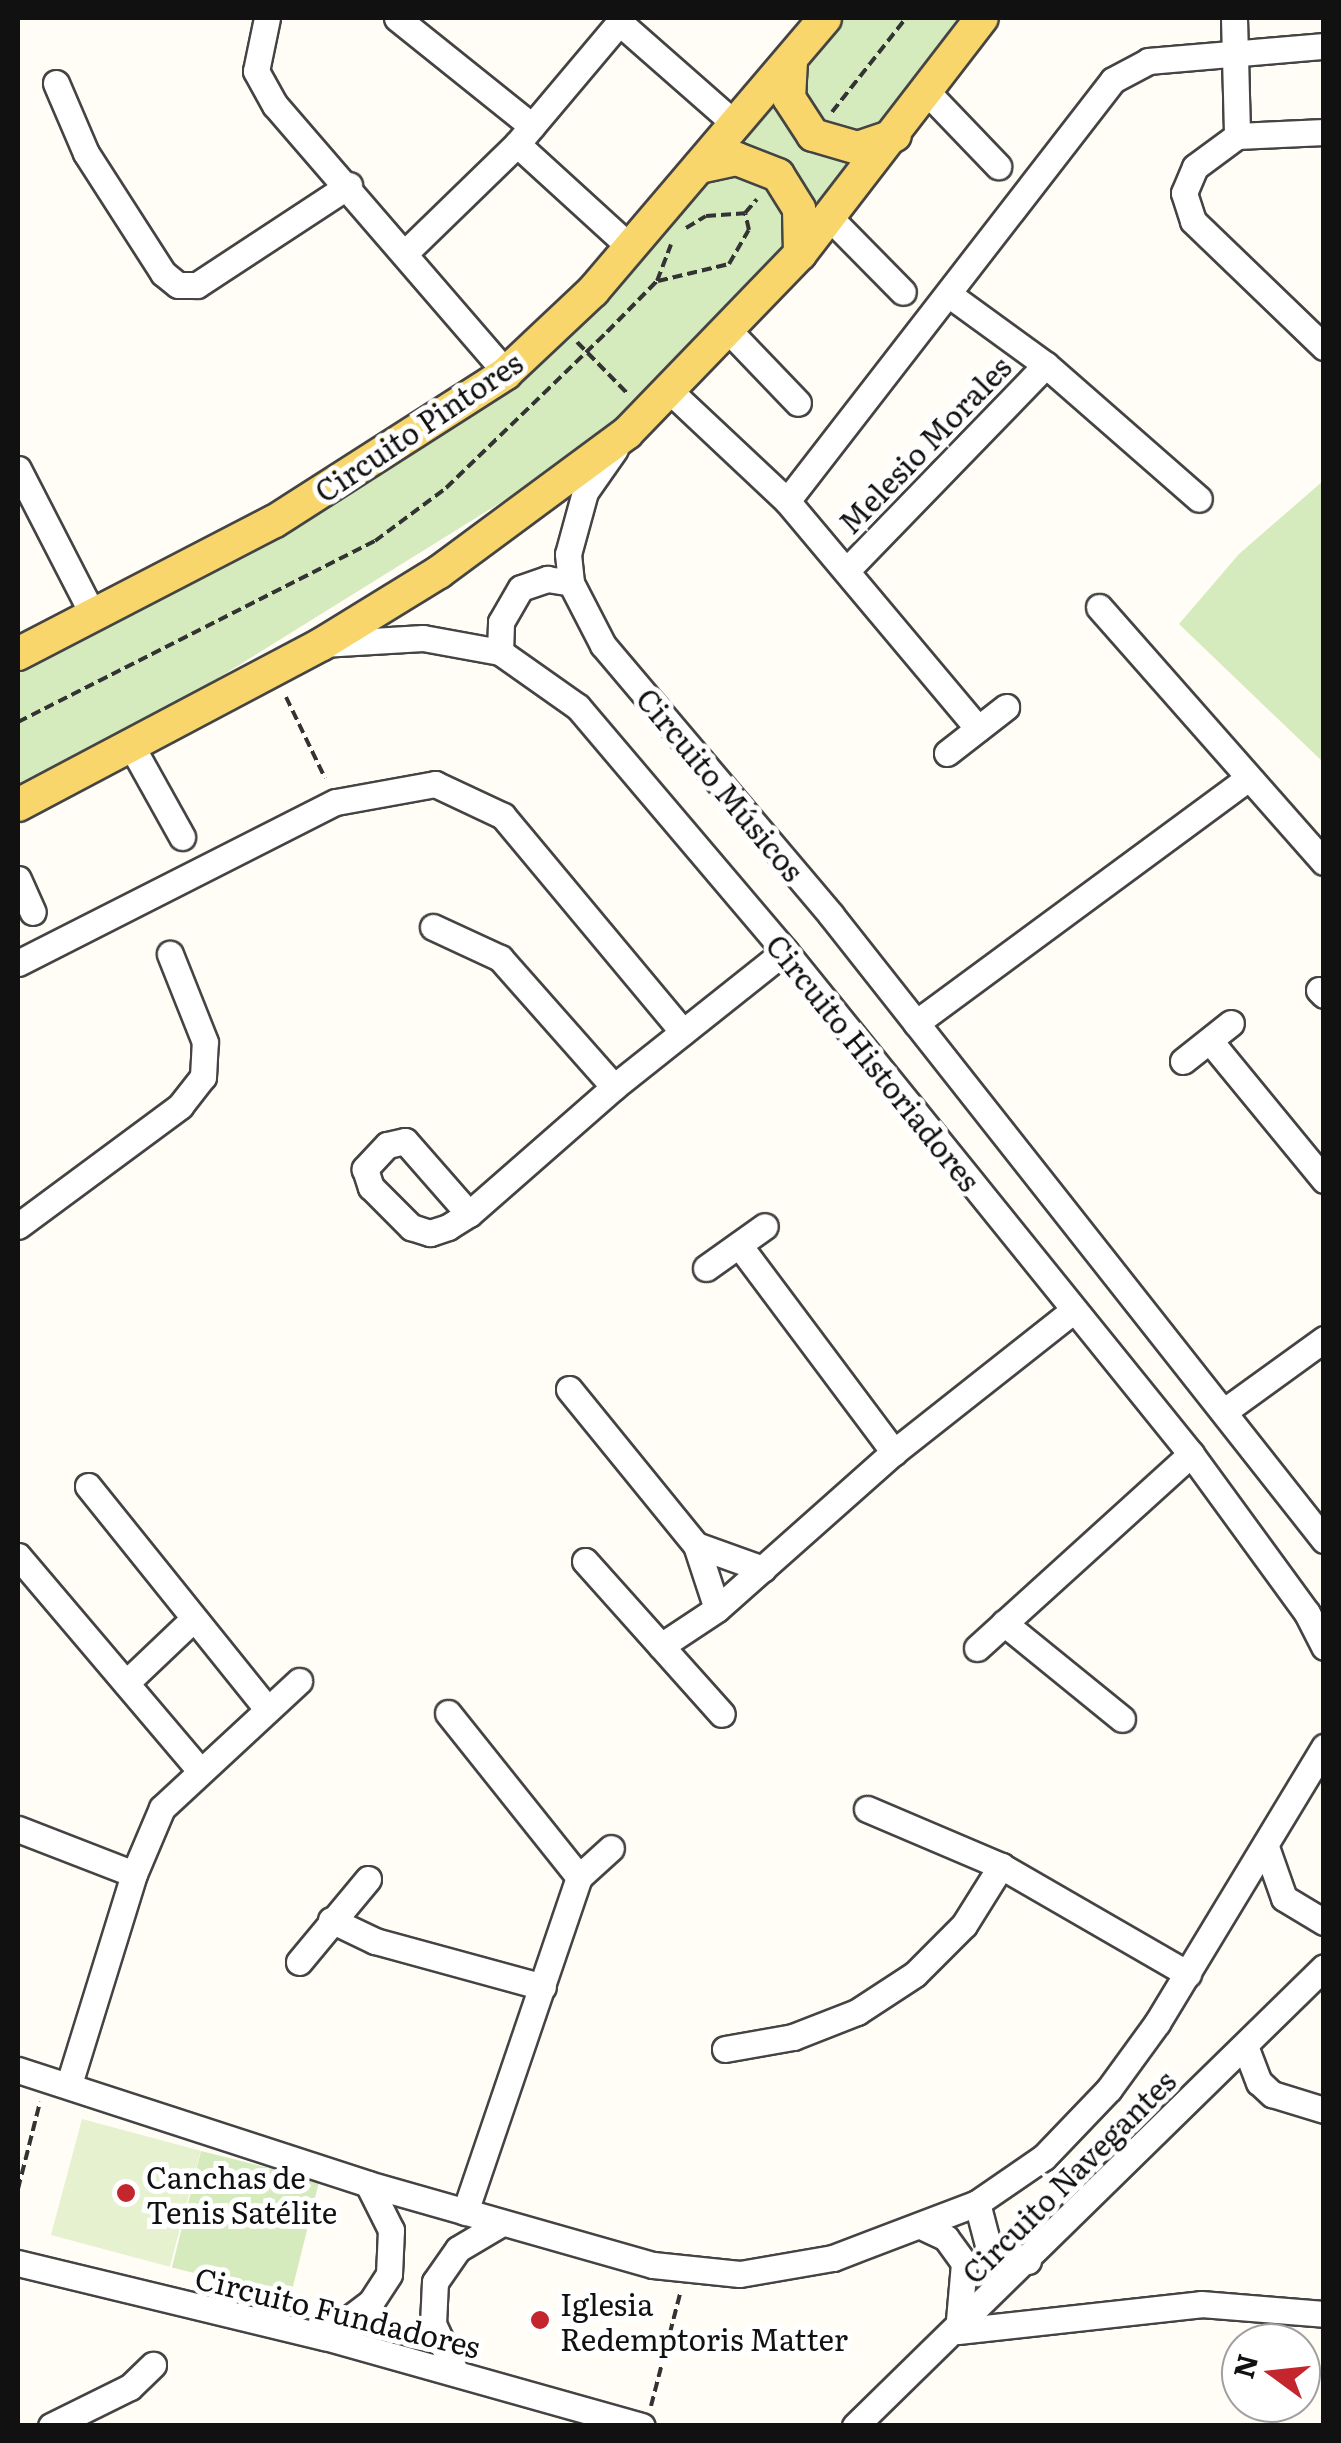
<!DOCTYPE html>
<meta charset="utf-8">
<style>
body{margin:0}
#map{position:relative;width:1341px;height:2443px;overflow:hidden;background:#fffdf5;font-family:Literata,serif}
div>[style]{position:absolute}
.green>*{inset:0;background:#d5ebbd;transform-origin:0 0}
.pitch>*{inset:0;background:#e6f2cf;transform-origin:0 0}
.path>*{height:4px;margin-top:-2px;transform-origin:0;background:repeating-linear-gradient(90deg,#333 0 10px,transparent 0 15px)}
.roads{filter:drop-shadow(2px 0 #444) drop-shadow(-2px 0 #444) drop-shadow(0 2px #444) drop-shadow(0 -2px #444)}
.minor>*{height:25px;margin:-12.5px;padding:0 12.5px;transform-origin:12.5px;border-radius:12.5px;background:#fff}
.major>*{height:32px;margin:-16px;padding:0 16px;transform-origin:16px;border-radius:16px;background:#f9d66b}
.dots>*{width:28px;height:28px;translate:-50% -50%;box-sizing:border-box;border:5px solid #fff;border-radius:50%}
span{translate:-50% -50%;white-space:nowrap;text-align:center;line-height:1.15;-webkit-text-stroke:10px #fff;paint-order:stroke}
.street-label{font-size:30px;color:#111}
.poi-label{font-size:30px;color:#111}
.left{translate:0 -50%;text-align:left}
.frame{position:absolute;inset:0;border:20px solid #111;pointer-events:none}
.north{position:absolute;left:1221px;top:2323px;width:100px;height:100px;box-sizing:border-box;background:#fff;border:2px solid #a0a0a0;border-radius:50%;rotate:285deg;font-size:28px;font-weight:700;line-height:40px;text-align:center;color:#111}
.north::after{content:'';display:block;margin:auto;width:35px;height:45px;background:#c4262e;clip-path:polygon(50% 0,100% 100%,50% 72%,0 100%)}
</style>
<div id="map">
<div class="green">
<i style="clip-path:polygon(834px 18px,976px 18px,842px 196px,611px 434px,128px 734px,18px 790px,18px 663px,509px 380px)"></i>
<i style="clip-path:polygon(1323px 481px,1323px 762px,1179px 624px,1239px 554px)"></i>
<i style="left:201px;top:2151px;width:122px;height:120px;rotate:14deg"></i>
</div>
<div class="pitch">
<i style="left:82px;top:2119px;width:123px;height:120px;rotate:15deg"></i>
</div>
<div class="path">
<i style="left:832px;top:112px;width:120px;rotate:-51.8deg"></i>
<i style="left:686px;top:228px;width:23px;rotate:-31deg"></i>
<i style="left:706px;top:216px;width:39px;rotate:-4deg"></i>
<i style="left:745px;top:213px;width:18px;rotate:-49deg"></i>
<i style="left:658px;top:281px;width:73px;rotate:-13.5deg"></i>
<i style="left:729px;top:264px;width:39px;rotate:-60deg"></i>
<i style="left:749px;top:230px;width:17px;rotate:-103deg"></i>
<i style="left:577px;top:342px;width:71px;rotate:45.6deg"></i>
<i style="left:286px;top:697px;width:90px;rotate:64.3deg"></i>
<i style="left:18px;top:722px;width:400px;rotate:-26.9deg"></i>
<i style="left:375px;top:541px;width:89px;rotate:-36.7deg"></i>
<i style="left:446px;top:488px;width:224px;rotate:-44.1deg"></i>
<i style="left:607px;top:332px;width:71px;rotate:-45.6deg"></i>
<i style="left:657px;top:281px;width:39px;rotate:-69deg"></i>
<i style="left:18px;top:2189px;width:90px;rotate:-75.8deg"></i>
<i style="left:651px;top:2406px;width:116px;rotate:-75.5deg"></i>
</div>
<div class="roads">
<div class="minor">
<i style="left:267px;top:18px;width:54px;rotate:101.7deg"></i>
<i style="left:256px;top:71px;width:39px;rotate:61deg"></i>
<i style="left:275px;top:105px;width:354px;rotate:49.2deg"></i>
<i style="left:397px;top:18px;width:173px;rotate:38.7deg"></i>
<i style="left:1234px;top:18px;width:118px;rotate:88.5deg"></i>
<i style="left:619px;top:22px;width:154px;rotate:41.3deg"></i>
<i style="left:56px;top:83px;width:76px;rotate:66.8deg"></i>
<i style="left:86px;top:153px;width:143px;rotate:57.3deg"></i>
<i style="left:163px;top:273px;width:19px;rotate:39deg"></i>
<i style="left:178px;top:285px;width:19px"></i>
<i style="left:197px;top:285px;width:182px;rotate:-33.3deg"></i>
<i style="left:927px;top:92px;width:103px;rotate:46.2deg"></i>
<i style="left:1324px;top:132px;width:87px;rotate:177.4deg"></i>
<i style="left:1237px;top:136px;width:52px;rotate:143.6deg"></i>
<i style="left:1195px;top:167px;width:28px;rotate:113deg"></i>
<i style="left:1184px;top:193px;width:29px;rotate:72deg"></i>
<i style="left:1193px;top:221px;width:182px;rotate:43.9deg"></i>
<i style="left:517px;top:144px;width:154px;rotate:42.4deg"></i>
<i style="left:829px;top:217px;width:105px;rotate:45.4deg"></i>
<i style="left:406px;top:252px;width:155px;rotate:-44.2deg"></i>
<i style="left:517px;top:144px;width:165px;rotate:-49.9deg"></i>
<i style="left:951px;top:296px;width:117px;rotate:36deg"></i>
<i style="left:1046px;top:365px;width:203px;rotate:41.2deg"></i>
<i style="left:730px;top:332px;width:98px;rotate:46.2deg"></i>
<i style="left:671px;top:392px;width:159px;rotate:43.2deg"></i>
<i style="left:787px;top:501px;width:297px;rotate:50deg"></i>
<i style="left:615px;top:449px;width:52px;rotate:124.9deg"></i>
<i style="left:585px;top:492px;width:64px;rotate:105.3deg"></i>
<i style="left:568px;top:554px;width:29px;rotate:84deg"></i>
<i style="left:571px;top:583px;width:70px;rotate:62.7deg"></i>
<i style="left:603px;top:645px;width:353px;rotate:49.8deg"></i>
<i style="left:831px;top:915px;width:796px;rotate:51.73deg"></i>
<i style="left:18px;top:469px;width:164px;rotate:62.8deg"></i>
<i style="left:787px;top:501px;width:532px;rotate:-52.25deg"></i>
<i style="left:1113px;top:80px;width:40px;rotate:-28deg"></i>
<i style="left:1148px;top:61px;width:177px;rotate:-4.9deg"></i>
<i style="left:848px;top:569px;width:284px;rotate:-45.9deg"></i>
<i style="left:1099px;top:607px;width:340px;rotate:48.6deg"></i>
<i style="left:322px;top:644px;width:101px;rotate:-3.4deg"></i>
<i style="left:423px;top:638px;width:78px;rotate:10.3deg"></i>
<i style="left:500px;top:652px;width:95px;rotate:35.2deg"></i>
<i style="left:578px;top:707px;width:320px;rotate:49.7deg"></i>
<i style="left:785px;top:951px;width:646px;rotate:51.09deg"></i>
<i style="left:1191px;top:1454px;width:197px;rotate:53.9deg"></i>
<i style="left:1307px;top:1613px;width:38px;rotate:63deg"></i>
<i style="left:500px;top:652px;width:30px;rotate:-88deg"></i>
<i style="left:501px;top:622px;width:39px;rotate:-60deg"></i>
<i style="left:521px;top:588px;width:28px;rotate:-19deg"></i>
<i style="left:547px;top:579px;width:24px;rotate:9deg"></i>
<i style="left:132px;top:747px;width:103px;rotate:60.9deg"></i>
<i style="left:947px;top:753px;width:75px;rotate:-37.9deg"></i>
<i style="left:18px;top:879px;width:36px;rotate:66deg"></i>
<i style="left:433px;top:927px;width:74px;rotate:24.8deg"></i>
<i style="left:500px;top:958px;width:172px;rotate:48.5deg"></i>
<i style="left:18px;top:963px;width:356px;rotate:-26.9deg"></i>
<i style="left:336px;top:802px;width:101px;rotate:-10.3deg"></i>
<i style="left:435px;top:784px;width:75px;rotate:25.2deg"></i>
<i style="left:503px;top:816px;width:281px;rotate:50.2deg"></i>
<i style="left:1319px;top:990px;width:7px;rotate:45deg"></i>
<i style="left:916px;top:1023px;width:411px;rotate:-36.4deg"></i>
<i style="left:1210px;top:1041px;width:180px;rotate:50.6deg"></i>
<i style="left:1183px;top:1061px;width:61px;rotate:-38.4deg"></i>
<i style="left:469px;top:1214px;width:97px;rotate:-131.2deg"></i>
<i style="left:405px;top:1141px;width:18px;rotate:167deg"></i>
<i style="left:387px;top:1145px;width:33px;rotate:133deg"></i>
<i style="left:365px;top:1169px;width:19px;rotate:72deg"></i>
<i style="left:371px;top:1187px;width:57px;rotate:45deg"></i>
<i style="left:411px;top:1227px;width:20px;rotate:18deg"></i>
<i style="left:430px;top:1233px;width:19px;rotate:-18deg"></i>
<i style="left:448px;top:1227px;width:25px;rotate:-32deg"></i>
<i style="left:469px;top:1214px;width:193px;rotate:-41.2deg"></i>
<i style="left:614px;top:1087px;width:218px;rotate:-38.5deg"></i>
<i style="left:18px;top:1226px;width:202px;rotate:-36.5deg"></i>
<i style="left:180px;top:1106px;width:37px;rotate:-52deg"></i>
<i style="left:203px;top:1077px;width:35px;rotate:-87deg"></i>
<i style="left:205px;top:1042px;width:95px;rotate:-111.7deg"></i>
<i style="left:739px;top:1245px;width:259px;rotate:53.2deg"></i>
<i style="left:706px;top:1268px;width:72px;rotate:-35.4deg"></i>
<i style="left:569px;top:1389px;width:201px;rotate:50.9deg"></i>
<i style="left:696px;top:1545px;width:67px;rotate:71.8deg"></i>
<i style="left:1226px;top:1410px;width:121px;rotate:-35.9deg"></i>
<i style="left:88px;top:1486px;width:284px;rotate:51.2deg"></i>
<i style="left:696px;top:1545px;width:71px;rotate:19.7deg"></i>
<i style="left:18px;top:1556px;width:278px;rotate:49.7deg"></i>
<i style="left:585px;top:1561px;width:205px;rotate:48.2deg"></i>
<i style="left:1004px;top:1623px;width:152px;rotate:39.1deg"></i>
<i style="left:661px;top:1646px;width:67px;rotate:-33.5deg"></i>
<i style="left:717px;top:1609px;width:237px;rotate:-41.6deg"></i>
<i style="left:894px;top:1452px;width:229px;rotate:-38.3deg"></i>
<i style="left:977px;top:1648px;width:289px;rotate:-42.2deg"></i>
<i style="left:126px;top:1683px;width:90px;rotate:-43.6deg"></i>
<i style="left:448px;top:1713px;width:210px;rotate:51.4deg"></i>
<i style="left:867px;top:1809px;width:146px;rotate:23deg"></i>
<i style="left:1001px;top:1866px;width:216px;rotate:30deg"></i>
<i style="left:18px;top:1829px;width:124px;rotate:21.2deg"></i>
<i style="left:1266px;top:1847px;width:54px;rotate:70.6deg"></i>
<i style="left:1284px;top:1898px;width:47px;rotate:31deg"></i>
<i style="left:331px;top:1920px;width:49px;rotate:25.5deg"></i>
<i style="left:375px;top:1941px;width:174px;rotate:15.3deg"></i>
<i style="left:299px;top:1962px;width:108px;rotate:-50.3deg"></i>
<i style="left:1245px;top:2046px;width:39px;rotate:69deg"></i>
<i style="left:1259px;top:2082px;width:18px;rotate:43deg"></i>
<i style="left:1272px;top:2094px;width:54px;rotate:17.1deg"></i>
<i style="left:725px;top:2049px;width:69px;rotate:-10deg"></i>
<i style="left:793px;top:2037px;width:69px;rotate:-21.3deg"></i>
<i style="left:857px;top:2012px;width:69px;rotate:-33.2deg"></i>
<i style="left:915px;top:1974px;width:69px;rotate:-45deg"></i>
<i style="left:964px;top:1925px;width:70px;rotate:-57.9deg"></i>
<i style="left:18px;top:2070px;width:368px;rotate:18deg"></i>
<i style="left:368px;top:2184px;width:296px;rotate:15.9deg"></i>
<i style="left:653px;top:2265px;width:87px;rotate:5.9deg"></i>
<i style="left:740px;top:2274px;width:94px;rotate:-9.8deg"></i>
<i style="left:833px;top:2258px;width:154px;rotate:-20.9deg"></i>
<i style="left:977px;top:2203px;width:81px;rotate:-34.5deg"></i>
<i style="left:1044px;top:2157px;width:94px;rotate:-46.3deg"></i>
<i style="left:1109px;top:2089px;width:82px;rotate:-54deg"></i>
<i style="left:1157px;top:2023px;width:323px;rotate:-58.8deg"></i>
<i style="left:69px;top:2084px;width:220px;rotate:-72.8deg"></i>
<i style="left:134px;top:1874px;width:72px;rotate:-67deg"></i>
<i style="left:162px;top:1808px;width:187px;rotate:-42.8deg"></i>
<i style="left:977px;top:2203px;width:43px;rotate:75.3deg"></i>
<i style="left:988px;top:2245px;width:43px;rotate:21.8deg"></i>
<i style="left:465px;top:2212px;width:354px;rotate:-71.2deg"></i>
<i style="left:579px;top:1877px;width:43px;rotate:-42.2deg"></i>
<i style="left:925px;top:2228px;width:23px;rotate:25deg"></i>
<i style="left:946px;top:2238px;width:31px;rotate:54deg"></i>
<i style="left:964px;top:2263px;width:68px;rotate:95deg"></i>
<i style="left:18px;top:2263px;width:316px;rotate:13.6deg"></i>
<i style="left:325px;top:2337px;width:329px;rotate:15.7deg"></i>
<i style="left:958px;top:2331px;width:244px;rotate:-6.3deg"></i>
<i style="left:1201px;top:2304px;width:123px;rotate:4.6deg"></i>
<i style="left:325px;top:2337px;width:58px;rotate:-37.3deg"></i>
<i style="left:371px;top:2302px;width:33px;rotate:-57deg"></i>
<i style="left:389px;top:2274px;width:44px;rotate:-87.4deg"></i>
<i style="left:391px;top:2230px;width:51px;rotate:-116.6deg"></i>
<i style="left:456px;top:2373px;width:54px;rotate:-115.1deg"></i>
<i style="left:433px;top:2324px;width:42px;rotate:-87.3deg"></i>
<i style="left:435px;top:2282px;width:40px;rotate:-55.1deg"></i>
<i style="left:458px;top:2249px;width:51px;rotate:-30.6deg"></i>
<i style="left:51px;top:2426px;width:88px;rotate:-26.3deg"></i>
<i style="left:130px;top:2387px;width:32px;rotate:-44deg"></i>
<i style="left:855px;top:2426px;width:656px;rotate:-44.38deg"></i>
</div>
<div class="major">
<i style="left:791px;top:61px;width:37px;rotate:93deg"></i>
<i style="left:789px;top:98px;width:44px;rotate:57deg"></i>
<i style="left:813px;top:135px;width:47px;rotate:16.1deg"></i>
<i style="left:858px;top:148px;width:39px;rotate:-19deg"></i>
<i style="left:699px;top:167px;width:39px;rotate:-12deg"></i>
<i style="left:737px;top:159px;width:44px;rotate:21.3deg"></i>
<i style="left:778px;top:175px;width:40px;rotate:58deg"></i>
<i style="left:799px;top:209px;width:45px;rotate:88.7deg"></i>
<i style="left:18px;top:654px;width:289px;rotate:-27.4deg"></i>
<i style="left:275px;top:521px;width:274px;rotate:-32.6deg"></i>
<i style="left:506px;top:373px;width:120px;rotate:-43.3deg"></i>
<i style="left:593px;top:291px;width:358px;rotate:-49.6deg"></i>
<i style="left:18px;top:805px;width:344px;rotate:-27.9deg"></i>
<i style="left:322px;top:644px;width:137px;rotate:-31.6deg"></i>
<i style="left:439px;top:572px;width:234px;rotate:-36.5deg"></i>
<i style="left:627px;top:433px;width:249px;rotate:-46deg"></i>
<i style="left:800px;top:254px;width:298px;rotate:-52.4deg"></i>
</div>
</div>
<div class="dots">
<i style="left:126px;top:2193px;background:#c4262e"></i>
<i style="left:540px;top:2320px;background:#c4262e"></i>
</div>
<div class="street-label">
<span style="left:418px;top:426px;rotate:-34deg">Circuito Pintores</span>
<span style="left:924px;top:444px;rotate:-46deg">Melesio Morales</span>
<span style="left:721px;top:784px;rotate:50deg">Circuito Músicos</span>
<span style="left:874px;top:1062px;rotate:51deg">Circuito Historiadores</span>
<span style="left:1068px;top:2176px;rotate:-45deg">Circuito Navegantes</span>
<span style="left:338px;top:2311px;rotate:14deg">Circuito Fundadores</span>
</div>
<div class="poi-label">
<span class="left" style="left:146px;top:2193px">Canchas de<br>Tenis Satélite</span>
<span class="left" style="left:560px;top:2320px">Iglesia<br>Redemptoris Matter</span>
</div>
<div class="frame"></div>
<div class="north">N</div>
</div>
